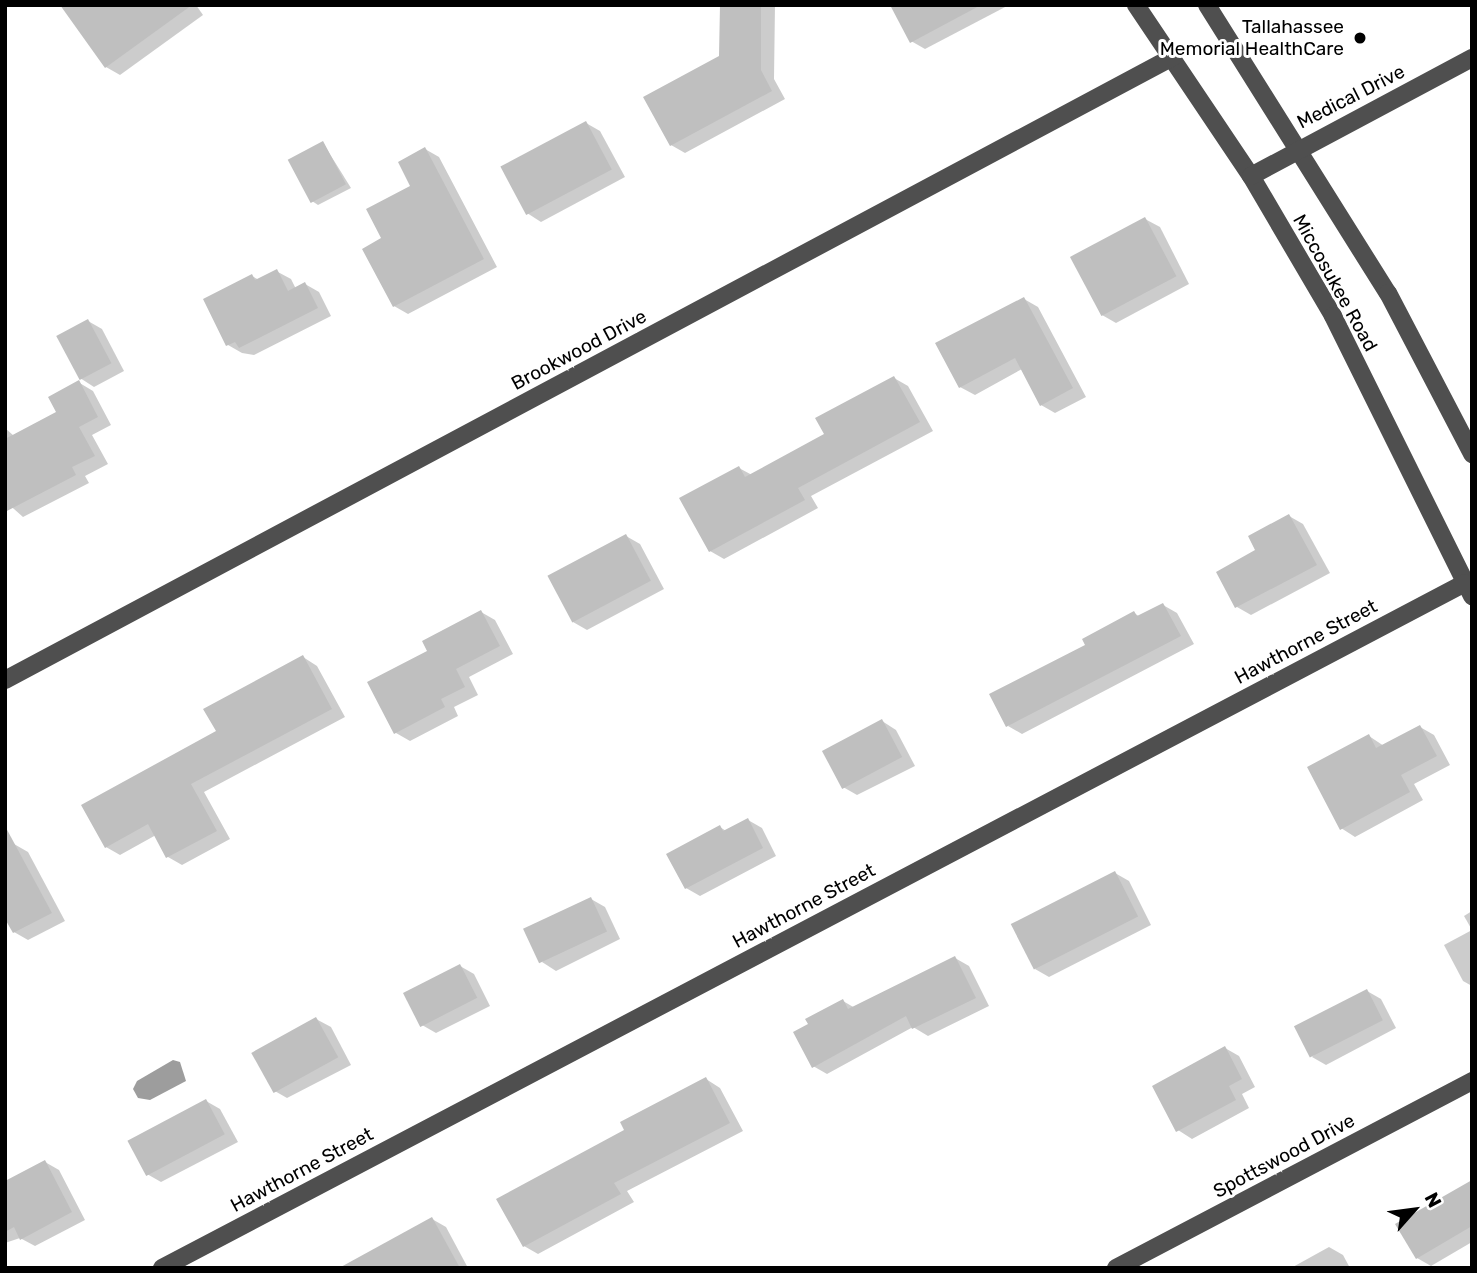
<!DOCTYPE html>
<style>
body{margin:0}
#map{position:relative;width:1477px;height:1273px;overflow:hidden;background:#fff;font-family:Rubik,sans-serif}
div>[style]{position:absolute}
.water>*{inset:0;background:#9d9d9d}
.shadow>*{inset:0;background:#0003}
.building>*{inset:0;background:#bfbfbf;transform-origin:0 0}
.minor>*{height:18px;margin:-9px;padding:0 9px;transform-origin:9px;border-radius:9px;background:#4f4f4f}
.dots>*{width:19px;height:19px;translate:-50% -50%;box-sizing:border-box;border:4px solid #fff;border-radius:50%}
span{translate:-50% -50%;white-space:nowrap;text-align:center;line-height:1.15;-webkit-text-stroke:6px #fff;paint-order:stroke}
.poi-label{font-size:19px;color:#000}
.right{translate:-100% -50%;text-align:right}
.street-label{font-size:19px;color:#000}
.frame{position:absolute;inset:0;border:7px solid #000;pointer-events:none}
.north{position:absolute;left:1379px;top:1175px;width:70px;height:70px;-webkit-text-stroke:5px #fff;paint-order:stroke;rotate:62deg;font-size:19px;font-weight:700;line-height:28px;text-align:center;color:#000}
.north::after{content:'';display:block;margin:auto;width:24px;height:32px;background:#000;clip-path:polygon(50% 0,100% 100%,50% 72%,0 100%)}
</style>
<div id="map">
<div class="water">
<i style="clip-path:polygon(173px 1060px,180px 1062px,186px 1081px,150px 1100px,138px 1098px,133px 1089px,137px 1081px)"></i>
</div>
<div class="shadow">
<i style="clip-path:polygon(80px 5px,196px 5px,203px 15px,120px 75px,106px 67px)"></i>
<i style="clip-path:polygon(722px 5px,775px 5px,774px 79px,785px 99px,685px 153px,671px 145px,720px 57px)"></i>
<i style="clip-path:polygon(892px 5px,1009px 5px,925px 49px,911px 41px)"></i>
<i style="clip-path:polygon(586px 123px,600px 131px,625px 177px,541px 222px,527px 213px)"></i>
<i style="clip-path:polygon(323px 143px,351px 188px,318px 205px,312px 201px)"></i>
<i style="clip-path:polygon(425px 149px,439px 157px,497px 267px,408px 314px,394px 306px,384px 239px,413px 186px)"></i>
<i style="clip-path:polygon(1145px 219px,1160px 227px,1189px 284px,1116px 323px,1102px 315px)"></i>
<i style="clip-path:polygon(276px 271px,291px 279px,296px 289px,305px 284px,319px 292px,331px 316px,254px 355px,242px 353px,228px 345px,252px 276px,259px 280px)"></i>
<i style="clip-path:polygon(1024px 299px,1038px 307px,1086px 397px,1055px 413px,1041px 405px,1022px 369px,975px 395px,960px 387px)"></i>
<i style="clip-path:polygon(88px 321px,102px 329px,124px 371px,94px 387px,80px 378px)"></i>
<i style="clip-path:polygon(894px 378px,908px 386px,933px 431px,811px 496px,818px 508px,724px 559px,710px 551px,739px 468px,752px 475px,826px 435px)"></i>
<i style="clip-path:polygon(78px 382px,93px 391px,111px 425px,92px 435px,108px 464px,85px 476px,89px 483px,23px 517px,5px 501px,5px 428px,14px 436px,59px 413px)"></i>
<i style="clip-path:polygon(1289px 516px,1303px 524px,1330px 573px,1251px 615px,1237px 607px,1258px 551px)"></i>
<i style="clip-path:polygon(626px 536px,640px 544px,664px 589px,587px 630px,573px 622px)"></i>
<i style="clip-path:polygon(1163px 605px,1177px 613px,1194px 644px,1022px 734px,1008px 726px,1087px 646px,1134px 613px,1140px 617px)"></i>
<i style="clip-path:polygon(481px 612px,495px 620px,513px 654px,469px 677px,478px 695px,454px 707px,458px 716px,410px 741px,396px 733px,430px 651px)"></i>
<i style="clip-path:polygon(303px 657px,317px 666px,345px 717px,204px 792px,230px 839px,182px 865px,168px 857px,156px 835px,120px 855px,106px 847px,218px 732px)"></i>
<i style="clip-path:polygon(882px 721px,896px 730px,915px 766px,857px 795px,843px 787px)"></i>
<i style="clip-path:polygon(1420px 727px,1434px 735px,1450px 765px,1414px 784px,1423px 800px,1355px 837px,1341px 828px,1369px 736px,1384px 746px)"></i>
<i style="clip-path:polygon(748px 820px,762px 828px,776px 856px,700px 896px,686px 888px,720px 827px,726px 831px)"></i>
<i style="clip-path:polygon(14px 844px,28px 852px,65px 921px,28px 940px,14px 932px)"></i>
<i style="clip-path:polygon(1115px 873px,1129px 881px,1151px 925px,1049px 977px,1035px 969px)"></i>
<i style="clip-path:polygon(591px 899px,605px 907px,620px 939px,556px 971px,542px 962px)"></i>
<i style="clip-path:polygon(1472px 911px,1472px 930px,1464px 916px)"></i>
<i style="clip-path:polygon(1472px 930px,1472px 986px,1463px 981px,1444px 945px)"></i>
<i style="clip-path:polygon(955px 958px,969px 966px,989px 1006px,928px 1036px,913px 1027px,827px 1074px,813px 1066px,843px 1001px,855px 1008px)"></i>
<i style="clip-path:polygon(460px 966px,474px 974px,490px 1006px,436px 1033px,422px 1025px)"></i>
<i style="clip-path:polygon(1367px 991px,1381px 999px,1396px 1028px,1326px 1065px,1312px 1057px)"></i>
<i style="clip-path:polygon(316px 1019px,331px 1027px,351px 1065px,287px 1098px,273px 1090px)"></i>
<i style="clip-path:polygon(1225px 1048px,1239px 1056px,1255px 1087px,1242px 1094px,1249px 1108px,1192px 1139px,1178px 1130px)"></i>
<i style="clip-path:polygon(706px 1079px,720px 1088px,743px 1131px,627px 1191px,634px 1202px,538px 1254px,524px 1246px,626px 1131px)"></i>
<i style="clip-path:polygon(206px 1101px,220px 1109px,238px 1142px,161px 1182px,147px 1174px)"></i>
<i style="clip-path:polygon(45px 1162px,59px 1170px,85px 1220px,35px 1246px,20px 1238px,5px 1243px,5px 1184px)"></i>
<i style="clip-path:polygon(1472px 1184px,1472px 1242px,1431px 1266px,1417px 1258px)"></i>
<i style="clip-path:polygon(432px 1219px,446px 1227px,468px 1268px,343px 1268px)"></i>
<i style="clip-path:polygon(1329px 1247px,1343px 1255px,1350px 1268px,1291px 1268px)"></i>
</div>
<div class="building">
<i style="clip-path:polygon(60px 5px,192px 5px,105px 68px)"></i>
<i style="clip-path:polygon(720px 5px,761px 5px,761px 70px,772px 91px,670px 146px,643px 97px,719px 56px)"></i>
<i style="clip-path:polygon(890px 5px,981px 5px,910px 43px)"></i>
<i style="left:586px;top:121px;width:55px;height:97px;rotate:62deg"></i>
<i style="left:323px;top:141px;width:49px;height:40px;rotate:62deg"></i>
<i style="clip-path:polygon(425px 147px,484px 259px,393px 307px,362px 249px,381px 238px,366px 209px,410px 186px,398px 162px)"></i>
<i style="left:1145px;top:217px;width:67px;height:85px;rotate:62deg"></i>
<i style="clip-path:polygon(277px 269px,288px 291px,305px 282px,318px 308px,239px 348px,235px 342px,226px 346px,203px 299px,252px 274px,255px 280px)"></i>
<i style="clip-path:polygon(1024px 297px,1073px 388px,1040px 406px,1015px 358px,959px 388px,935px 343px)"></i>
<i style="left:88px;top:319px;width:50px;height:36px;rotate:62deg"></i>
<i style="clip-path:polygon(894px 376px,920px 422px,798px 488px,805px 500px,709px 552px,679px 498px,739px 466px,745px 477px,824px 434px,815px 418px)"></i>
<i style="clip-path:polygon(79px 380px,98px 417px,79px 427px,95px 456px,72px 467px,76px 475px,5px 512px,5px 439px,56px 412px,48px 397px)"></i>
<i style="clip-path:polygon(1289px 514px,1317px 565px,1235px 608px,1216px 572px,1255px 550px,1248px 536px)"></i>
<i style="left:626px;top:534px;width:53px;height:89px;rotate:62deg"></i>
<i style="clip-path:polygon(1163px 603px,1181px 636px,1006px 727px,989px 694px,1085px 645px,1082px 639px,1134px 611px,1137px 616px)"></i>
<i style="clip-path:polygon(481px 610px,500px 646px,456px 669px,465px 687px,441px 699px,445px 707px,394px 734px,367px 682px,427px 651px,422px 641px)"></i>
<i style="clip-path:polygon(303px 655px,332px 709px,191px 784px,217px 831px,166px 858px,148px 824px,105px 848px,81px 805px,216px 731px,203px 709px)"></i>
<i style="left:882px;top:719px;width:43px;height:68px;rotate:62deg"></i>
<i style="clip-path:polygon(1420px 725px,1437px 756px,1401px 775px,1410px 792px,1340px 830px,1307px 767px,1369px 734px,1376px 748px)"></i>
<i style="clip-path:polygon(748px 818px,763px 848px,685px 889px,666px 854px,720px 825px,723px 831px)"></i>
<i style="clip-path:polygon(5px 826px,52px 913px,13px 933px,5px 919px)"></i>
<i style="left:1115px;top:871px;width:51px;height:117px;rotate:63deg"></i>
<i style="left:591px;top:897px;width:38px;height:75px;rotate:65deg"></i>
<i style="clip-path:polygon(955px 956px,976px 998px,912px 1029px,906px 1016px,812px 1068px,793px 1032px,808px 1024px,805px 1019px,843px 999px,848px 1009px)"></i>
<i style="left:460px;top:964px;width:38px;height:64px;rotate:63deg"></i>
<i style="left:1367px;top:989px;width:35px;height:82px;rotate:63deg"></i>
<i style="left:316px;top:1017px;width:46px;height:74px;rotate:61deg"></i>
<i style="clip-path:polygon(1225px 1046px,1242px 1079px,1229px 1086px,1236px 1100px,1176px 1132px,1152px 1086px)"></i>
<i style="clip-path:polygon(706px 1077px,730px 1123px,614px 1183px,621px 1194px,523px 1247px,496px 1199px,624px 1130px,620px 1122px)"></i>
<i style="left:206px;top:1099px;width:40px;height:89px;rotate:62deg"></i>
<i style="clip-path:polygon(45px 1160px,72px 1212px,20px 1240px,14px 1227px,5px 1232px,5px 1181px)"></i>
<i style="clip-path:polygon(1472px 1180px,1472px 1226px,1416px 1259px,1395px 1224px)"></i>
<i style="clip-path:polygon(432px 1217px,460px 1268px,339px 1268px)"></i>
</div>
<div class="minor">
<i style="left:1136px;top:5px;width:206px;rotate:56.1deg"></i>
<i style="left:1251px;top:176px;width:162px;rotate:59.6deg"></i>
<i style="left:1333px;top:316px;width:313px;rotate:63.6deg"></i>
<i style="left:1207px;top:5px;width:340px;rotate:57.9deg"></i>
<i style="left:1388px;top:293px;width:182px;rotate:62.4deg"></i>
<i style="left:1251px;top:176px;width:251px;rotate:-28.1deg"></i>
<i style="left:5px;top:680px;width:1324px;rotate:-28.08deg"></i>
<i style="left:162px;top:1268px;width:1472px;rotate:-27.73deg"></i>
<i style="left:1116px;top:1268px;width:402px;rotate:-27.7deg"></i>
</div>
<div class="dots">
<i style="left:1360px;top:38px;background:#000"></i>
</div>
<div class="poi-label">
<span class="right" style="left:1344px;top:38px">Tallahassee<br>Memorial HealthCare</span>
</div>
<div class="street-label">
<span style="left:1351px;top:97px;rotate:-27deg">Medical Drive</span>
<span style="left:1335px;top:283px;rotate:61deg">Miccosukee Road</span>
<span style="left:579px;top:350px;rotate:-28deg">Brookwood Drive</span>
<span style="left:1306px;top:642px;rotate:-28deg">Hawthorne Street</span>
<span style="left:804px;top:906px;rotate:-28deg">Hawthorne Street</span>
<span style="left:1284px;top:1156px;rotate:-28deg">Spottswood Drive</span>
<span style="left:302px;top:1170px;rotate:-28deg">Hawthorne Street</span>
</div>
<div class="frame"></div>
<div class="north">N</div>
</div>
